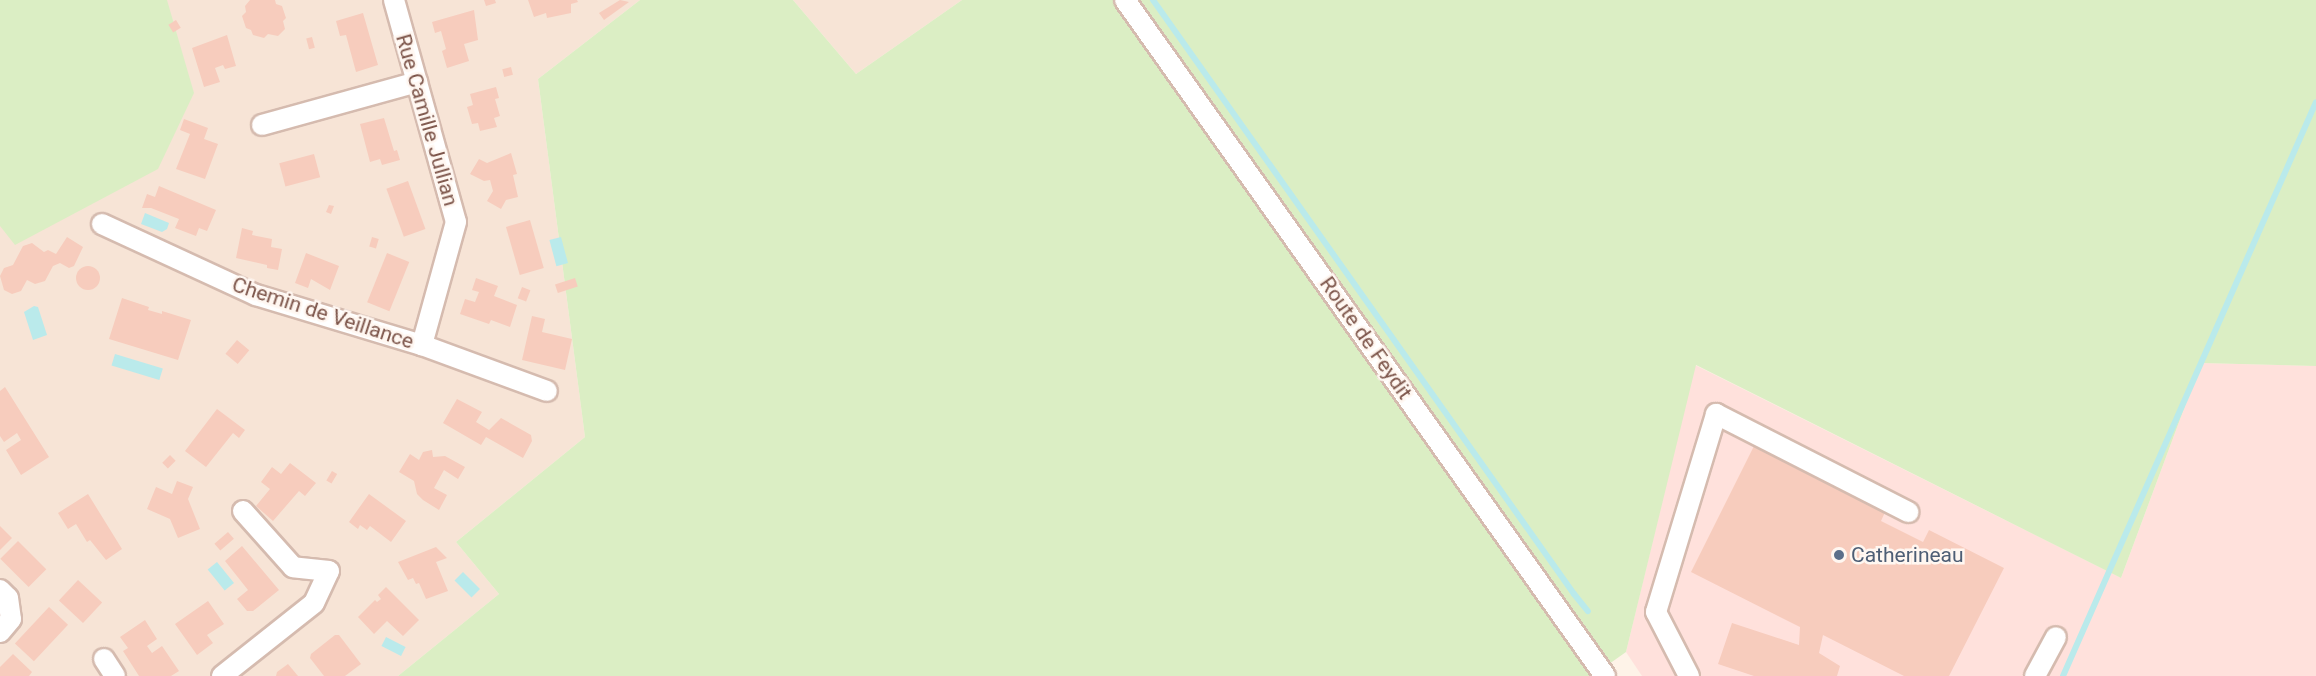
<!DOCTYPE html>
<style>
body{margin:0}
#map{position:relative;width:2316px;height:676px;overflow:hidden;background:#fef3e8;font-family:Roboto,sans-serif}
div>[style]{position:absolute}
.residential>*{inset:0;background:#f7e4d6}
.commercial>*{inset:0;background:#ffe1dc}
.green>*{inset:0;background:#dbeec4}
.water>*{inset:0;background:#baeaeb;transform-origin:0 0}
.stream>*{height:6px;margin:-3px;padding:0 3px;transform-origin:3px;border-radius:3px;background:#baeaeb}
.building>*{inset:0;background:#f7ccbd;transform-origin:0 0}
.round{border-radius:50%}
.roads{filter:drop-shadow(2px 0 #d5bbaf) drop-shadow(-2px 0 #d5bbaf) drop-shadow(0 2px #d5bbaf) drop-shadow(0 -2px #d5bbaf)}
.minor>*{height:20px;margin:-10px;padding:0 10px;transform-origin:10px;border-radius:10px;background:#fff}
.dots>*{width:16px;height:16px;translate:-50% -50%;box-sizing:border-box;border:3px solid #fff7f1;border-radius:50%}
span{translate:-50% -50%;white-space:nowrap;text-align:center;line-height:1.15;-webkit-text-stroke:5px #fff7f1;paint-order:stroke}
.street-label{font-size:21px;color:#7c5449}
.service-label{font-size:21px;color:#4e5e75}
.left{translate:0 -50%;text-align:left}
</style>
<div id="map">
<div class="residential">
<i style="clip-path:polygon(0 0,640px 0,538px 79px,585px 437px,456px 542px,499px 594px,398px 676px,0 676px)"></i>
<i style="clip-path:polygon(793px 0,962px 0,856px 74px)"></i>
</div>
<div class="commercial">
<i style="clip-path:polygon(2201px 363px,2316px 366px,2316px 676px,1642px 676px,1626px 652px,1695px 365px,2121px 578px)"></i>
</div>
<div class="green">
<i style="clip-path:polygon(0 0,167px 0,194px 93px,158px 169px,15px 245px,0 226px)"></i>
<i style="clip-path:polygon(640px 0,793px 0,856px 74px,962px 0,2316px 0,2316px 366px,2201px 363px,2121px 578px,1696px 365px,1626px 652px,1592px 676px,398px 676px,499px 594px,456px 542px,585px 437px,538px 79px)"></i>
</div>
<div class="water">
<i style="clip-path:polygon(145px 213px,169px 223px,167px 229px,162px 232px,141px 224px)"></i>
<i style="left:561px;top:237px;width:27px;height:12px;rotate:75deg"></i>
<i style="clip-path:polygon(34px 306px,38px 307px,47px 335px,33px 340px,24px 312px)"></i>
<i style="left:115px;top:354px;width:50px;height:12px;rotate:17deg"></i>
<i style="left:217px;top:562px;width:27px;height:12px;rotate:51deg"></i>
<i style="left:463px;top:572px;width:24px;height:12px;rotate:45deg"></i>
<i style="left:386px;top:637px;width:22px;height:10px;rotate:27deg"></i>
</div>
<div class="stream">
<i style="left:1153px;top:0;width:728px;rotate:54.67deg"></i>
<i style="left:1574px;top:594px;width:22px;rotate:51deg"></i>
<i style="left:2063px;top:676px;width:627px;rotate:-66.21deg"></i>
</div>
<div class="building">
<i style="clip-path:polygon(250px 0,275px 0,276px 4px,282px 6px,286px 18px,283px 21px,285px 29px,278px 36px,268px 34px,264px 38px,253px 35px,251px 30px,246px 28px,242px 16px,246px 12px,245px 6px)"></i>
<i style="clip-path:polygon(484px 0,495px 0,496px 3px,486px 6px)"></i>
<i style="clip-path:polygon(528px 0,577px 0,578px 2px,571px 4px,571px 13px,547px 18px,546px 13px,534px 17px)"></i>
<i style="clip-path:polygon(620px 0,629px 2px,604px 20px,599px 13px)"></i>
<i style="clip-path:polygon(474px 10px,478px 40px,464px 44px,469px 61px,447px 68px,442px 51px,446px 49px,441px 31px,435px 33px,432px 22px)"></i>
<i style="clip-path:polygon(363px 13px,378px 65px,356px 72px,346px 35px,340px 36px,336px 21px)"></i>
<i style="left:176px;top:20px;width:9px;height:9px;rotate:58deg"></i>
<i style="clip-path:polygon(227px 35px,236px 66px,225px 69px,223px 65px,215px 68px,220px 82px,204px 87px,192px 48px)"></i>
<i style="left:312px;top:37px;width:11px;height:6px;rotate:75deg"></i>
<i style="left:511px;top:67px;width:8px;height:9px;rotate:76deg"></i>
<i style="clip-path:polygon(496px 87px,499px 98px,495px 99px,500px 116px,494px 118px,497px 127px,480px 131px,478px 123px,472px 124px,467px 107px,473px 105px,470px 94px)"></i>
<i style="clip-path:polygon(384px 118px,394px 151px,397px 150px,400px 160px,382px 165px,380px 159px,370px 162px,360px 124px)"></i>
<i style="clip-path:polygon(184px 119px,208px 128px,204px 139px,218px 144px,205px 179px,176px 169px,190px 134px,180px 130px)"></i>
<i style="clip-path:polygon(511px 153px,517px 174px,513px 175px,518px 197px,506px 200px,501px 209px,487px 201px,493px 191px,490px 180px,484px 181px,470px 174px,479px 159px,487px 163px)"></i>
<i style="left:314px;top:154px;width:24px;height:36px;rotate:75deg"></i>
<i style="left:408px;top:181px;width:51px;height:23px;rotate:70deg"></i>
<i style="clip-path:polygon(159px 186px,216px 210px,207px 231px,199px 228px,196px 236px,175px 228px,179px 219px,151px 208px,142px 208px,147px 194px,155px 197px)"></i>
<i style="clip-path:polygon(329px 205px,334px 206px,331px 214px,326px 212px)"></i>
<i style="left:530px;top:220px;width:50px;height:25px;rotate:74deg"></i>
<i style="clip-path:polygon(242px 228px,253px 231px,252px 235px,272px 239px,271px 247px,282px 249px,278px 270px,267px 268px,267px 265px,236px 258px)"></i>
<i style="clip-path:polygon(67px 237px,83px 247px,74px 266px,69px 268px,60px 263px,53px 266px,45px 281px,35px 284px,27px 280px,21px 291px,12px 294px,4px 290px,0 276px,4px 268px,13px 265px,23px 246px,32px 243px,44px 252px,48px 250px,56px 254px)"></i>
<i style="left:372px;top:237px;width:7px;height:10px;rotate:16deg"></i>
<i style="clip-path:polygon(306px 253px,339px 266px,330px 290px,311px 279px,308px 288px,295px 283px)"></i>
<i style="left:387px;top:253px;width:24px;height:53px;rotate:22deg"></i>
<i class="round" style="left:76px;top:266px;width:24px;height:24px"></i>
<i style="clip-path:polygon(476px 278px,498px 286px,494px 296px,517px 305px,510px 327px,491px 320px,489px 324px,460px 314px,465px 299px,475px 302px,479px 292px,472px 290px)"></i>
<i style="left:575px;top:278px;width:9px;height:21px;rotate:72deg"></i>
<i style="left:522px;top:287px;width:9px;height:12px;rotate:21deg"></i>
<i style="clip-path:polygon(122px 298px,149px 307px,148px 310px,162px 314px,162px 311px,191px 320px,178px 360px,109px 339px)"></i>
<i style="clip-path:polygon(532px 316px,545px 319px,542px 332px,572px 339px,565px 370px,522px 360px)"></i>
<i style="left:237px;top:340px;width:16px;height:18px;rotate:40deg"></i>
<i style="clip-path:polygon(5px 387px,49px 457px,21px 475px,6px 450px,21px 440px,17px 433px,4px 442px,0 436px,0 391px)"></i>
<i style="clip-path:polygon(457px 399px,482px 412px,476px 422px,489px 430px,501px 418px,531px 435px,532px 441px,523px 458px,486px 437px,481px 445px,443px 423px)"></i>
<i style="clip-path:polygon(217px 409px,245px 430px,239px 438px,233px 433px,206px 467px,185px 451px)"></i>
<i style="clip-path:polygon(1755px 444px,1886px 510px,1881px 521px,1923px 542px,1929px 530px,2004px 568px,1949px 676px,1904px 676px,1823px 635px,1819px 653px,1840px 666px,1837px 676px,1754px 676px,1718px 664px,1732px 623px,1799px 645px,1800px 627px,1691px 572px)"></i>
<i style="clip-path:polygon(432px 450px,433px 457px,445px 456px,465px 467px,458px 479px,444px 470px,434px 488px,447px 495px,439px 510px,423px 500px,417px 494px,414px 481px,399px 472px,410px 454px,419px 460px,423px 452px)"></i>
<i style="left:170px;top:455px;width:8px;height:11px;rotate:45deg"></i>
<i style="clip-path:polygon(290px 463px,316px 483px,305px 496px,299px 491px,273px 521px,256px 506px,270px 489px,261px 482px,272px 467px,281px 474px)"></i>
<i style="left:332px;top:471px;width:6px;height:11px;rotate:31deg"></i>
<i style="clip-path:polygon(177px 481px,193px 487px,188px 499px,200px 529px,178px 538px,170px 519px,147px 509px,156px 487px,172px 494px)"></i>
<i style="clip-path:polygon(88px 494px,122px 549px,106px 560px,90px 540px,87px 542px,76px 524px,68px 529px,58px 513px)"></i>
<i style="clip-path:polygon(369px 494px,406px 521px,391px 542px,370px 526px,367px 530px,360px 525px,358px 529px,349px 522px)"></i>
<i style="clip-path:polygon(0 526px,12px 538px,0 550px)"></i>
<i style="left:228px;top:532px;width:9px;height:18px;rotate:49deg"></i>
<i style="left:18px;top:541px;width:40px;height:25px;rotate:45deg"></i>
<i style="clip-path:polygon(242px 546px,279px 590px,253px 611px,247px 611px,237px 599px,248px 590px,225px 561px)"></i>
<i style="clip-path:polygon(436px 547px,447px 558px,436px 562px,448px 591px,426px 599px,419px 583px,416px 584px,413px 578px,408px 580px,398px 562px)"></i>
<i style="left:78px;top:580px;width:33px;height:28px;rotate:43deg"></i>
<i style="clip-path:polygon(386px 587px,419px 620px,403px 636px,387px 621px,374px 634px,358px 617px,375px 600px,377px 602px,381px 599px,378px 595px)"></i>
<i style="clip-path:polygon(208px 601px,224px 624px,207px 635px,213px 643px,197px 655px,175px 624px)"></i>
<i style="left:49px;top:607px;width:26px;height:50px;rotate:43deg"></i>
<i style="clip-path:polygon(145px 620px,157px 639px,147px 646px,152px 653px,162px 646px,179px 671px,171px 676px,139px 676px,123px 651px,128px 648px,120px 637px)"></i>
<i style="clip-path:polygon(335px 635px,339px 635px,361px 664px,345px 676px,324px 676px,310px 658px,311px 654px)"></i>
<i style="clip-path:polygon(13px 654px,32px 672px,29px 676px,0 676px,0 667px)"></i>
<i style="clip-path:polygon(288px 664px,298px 676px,276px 676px,277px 672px)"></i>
</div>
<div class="roads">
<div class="minor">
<i style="left:394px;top:0;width:230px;rotate:74.4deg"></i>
<i style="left:456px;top:222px;width:128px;rotate:105.5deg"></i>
<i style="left:1125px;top:0;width:829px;rotate:54.62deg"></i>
<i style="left:262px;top:125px;width:161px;rotate:-15.5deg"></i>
<i style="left:102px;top:224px;width:170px;rotate:24.8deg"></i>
<i style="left:256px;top:295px;width:173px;rotate:16.8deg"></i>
<i style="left:422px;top:345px;width:133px;rotate:20.2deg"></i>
<i style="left:0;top:590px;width:11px;rotate:45deg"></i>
<i style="left:8px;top:598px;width:21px;rotate:82deg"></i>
<i style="left:11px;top:619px;width:17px;rotate:130deg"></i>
<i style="left:104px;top:659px;width:20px;rotate:57deg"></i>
<i style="left:222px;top:676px;width:117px;rotate:-38.4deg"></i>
<i style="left:314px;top:603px;width:35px;rotate:-65deg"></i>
<i style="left:329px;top:571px;width:36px;rotate:-174deg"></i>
<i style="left:293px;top:567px;width:75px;rotate:-131.8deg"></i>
<i style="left:1689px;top:676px;width:72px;rotate:-117.3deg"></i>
<i style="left:1656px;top:612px;width:207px;rotate:-73.1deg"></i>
<i style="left:1716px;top:414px;width:216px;rotate:27deg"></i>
<i style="left:2035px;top:676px;width:44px;rotate:-61.7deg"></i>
</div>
</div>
<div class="dots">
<i style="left:1839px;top:555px;background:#5c6f8a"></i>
</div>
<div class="street-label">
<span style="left:427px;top:120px;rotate:74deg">Rue Camille Jullian</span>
<span style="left:323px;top:313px;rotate:18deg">Chemin de Veillance</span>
<span style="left:1366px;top:338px;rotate:55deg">Route de Feydit</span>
</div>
<div class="service-label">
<span class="left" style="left:1851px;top:555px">Catherineau</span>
</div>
</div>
